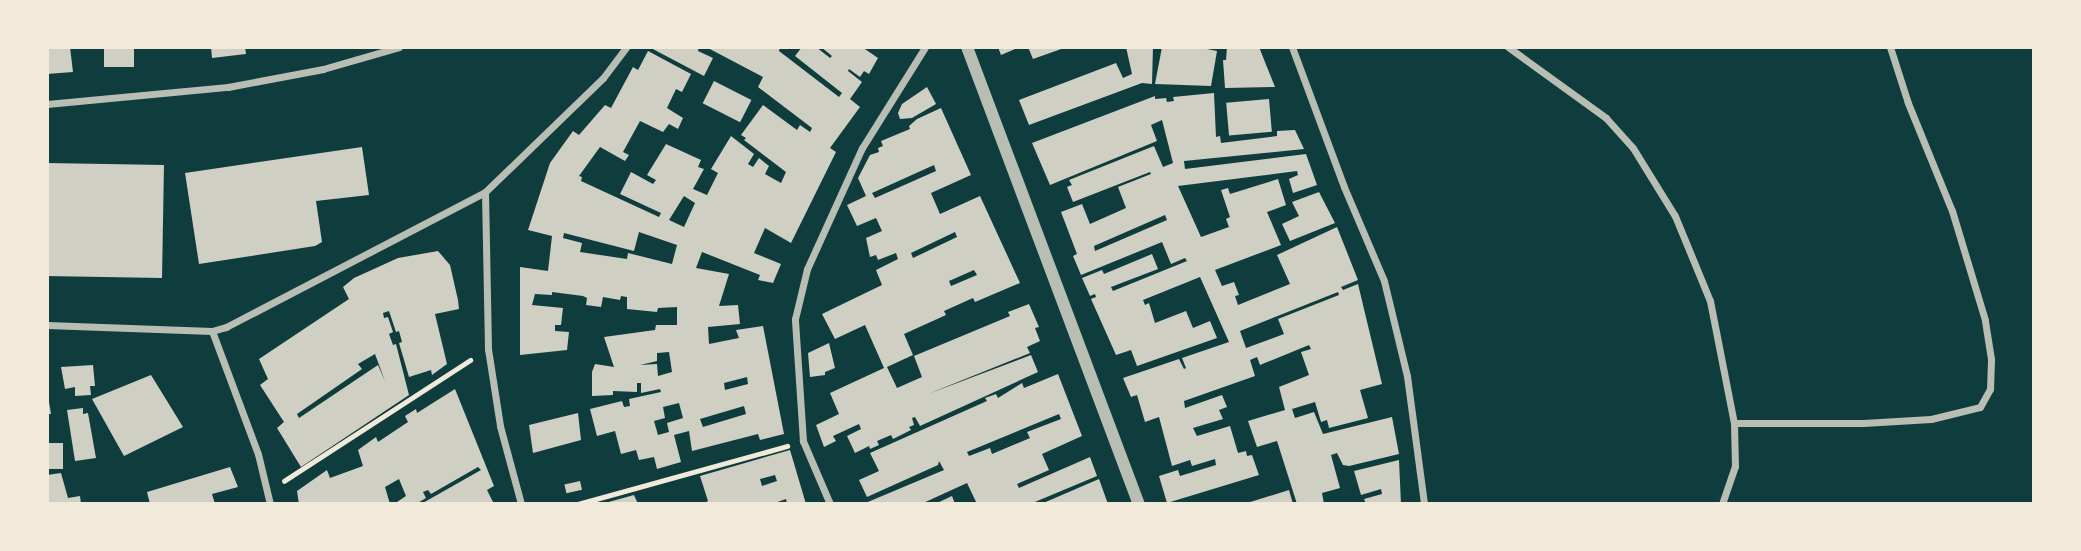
<!DOCTYPE html>
<style>
body{margin:0}
#map{position:relative;width:2081px;height:551px;overflow:hidden;background:#0f3d3e;font-family:Signika,sans-serif}
div>[style]{position:absolute}
.building>*{inset:0;background:#cfcfc3;transform-origin:0 0}
.path>*{height:4.5px;margin:-2.25px;padding:0 2.25px;transform-origin:2.25px;border-radius:2.25px;background:#f1e9da}
.minor>*{height:7px;margin:-3.5px;padding:0 3.5px;transform-origin:3.5px;border-radius:3.5px;background:#b8beb3}
.tertiary>*{height:12px;margin:-6px;padding:0 6px;transform-origin:6px;border-radius:6px;background:#b8beb3}
span{translate:-50% -50%;white-space:nowrap;text-align:center;line-height:1.15;-webkit-text-stroke:6px #f1e9da;paint-order:stroke}
.frame{position:absolute;inset:0;border:49px solid #f1e9da;pointer-events:none}
</style>
<div id="map">
<div class="building">
<i style="clip-path:polygon(47px 47px,70px 47px,73px 72px,47px 74px)"></i>
<i style="left:104px;top:47px;width:30px;height:20px"></i>
<i style="clip-path:polygon(211px 47px,245px 47px,246px 54px,212px 58px)"></i>
<i style="clip-path:polygon(649px 47px,699px 47px,698px 51px,713px 58px,704px 76px)"></i>
<i style="clip-path:polygon(evenodd,706px 47px,780px 47px,779px 51px,839px 97px,842px 93px,795px 56px,802px 47px,816px 47px,830px 58px,832px 56px,821px 47px,862px 47px,878px 58px,869px 74px,864px 71px,860px 77px,849px 69px,848px 71px,862px 82px,850px 99px,860px 107px,830px 148px,836px 152px,791px 243px,765px 228px,754px 253px,781px 264px,773px 283px,758px 280px,760px 275px,702px 252px,696px 268px,729px 274px,719px 306px,738px 305px,740px 324px,708px 327px,709px 344px,739px 338px,736px 330px,763px 326px,784px 434px,760px 440px,758px 434px,692px 451px,689px 431px,674px 435px,681px 462px,657px 469px,654px 457px,639px 460px,636px 450px,621px 454px,615px 431px,597px 436px,590px 409px,622px 401px,624px 407px,630px 406px,629px 399px,661px 392px,660px 389px,641px 393px,641px 383px,637px 383px,637px 392px,613px 391px,613px 395px,592px 396px,592px 372px,595px 364px,614px 367px,604px 337px,655px 330px,656px 325px,677px 325px,677px 307px,658px 308px,657px 312px,627px 309px,627px 297px,621px 296px,620px 300px,603px 297px,601px 307px,586px 305px,587px 298px,583px 296px,552px 292px,552px 295px,535px 294px,532px 305px,563px 308px,561px 325px,555px 325px,555px 331px,569px 332px,567px 350px,520px 355px,520px 267px,548px 271px,552px 236px,528px 230px,550px 163px,573px 131px,579px 135px,605px 105px,611px 108px,633px 67px,638px 70px,648px 51px,691px 74px,682px 92px,676px 89px,667px 108px,683px 118px,678px 129px,669px 124px,663px 132px,640px 121px,623px 152px,629px 155px,625px 161px,600px 147px,579px 176px,582px 177px,581px 181px,659px 217px,661px 213px,620px 194px,631px 172px,653px 184px,656px 180px,647px 175px,666px 144px,701px 160px,698px 167px,704px 169px,693px 189px,707px 195px,718px 173px,711px 169px,731px 136px,754px 154px,748px 164px,753px 167px,759px 158px,769px 166px,765px 174px,781px 183px,786px 172px,744px 140px,746px 138px,741px 135px,763px 105px,797px 130px,800px 125px,810px 132px,812px 128px,758px 87px,763px 77px,706px 47px,684px 196px,695px 203px,684px 227px,669px 220px,684px 196px,706px 47px,639px 232px,677px 245px,672px 264px,628px 253px,627px 259px,580px 252px,582px 243px,563px 238px,564px 233px,634px 251px,639px 232px,706px 47px,669px 352px,672px 372px,658px 376px,657px 364px,640px 365px,657px 361px,657px 353px,669px 352px,706px 47px,747px 377px,748px 384px,725px 390px,724px 383px,747px 377px,706px 47px,679px 403px,683px 418px,667px 423px,669px 432px,658px 435px,654px 421px,665px 418px,663px 407px,679px 403px,706px 47px,744px 406px,746px 414px,703px 427px,700px 419px,744px 406px)"></i>
<i style="clip-path:polygon(998px 47px,1020px 47px,1001px 55px)"></i>
<i style="clip-path:polygon(1028px 47px,1064px 47px,1064px 48px,1033px 59px)"></i>
<i style="clip-path:polygon(1126px 47px,1153px 47px,1152px 84px,1142px 83px,1029px 125px,1019px 100px,1116px 63px,1123px 78px,1132px 74px)"></i>
<i style="clip-path:polygon(1162px 47px,1197px 47px,1217px 51px,1211px 86px,1155px 84px)"></i>
<i style="clip-path:polygon(1227px 47px,1259px 47px,1275px 87px,1225px 88px,1223px 60px,1226px 60px)"></i>
<i style="left:714px;top:81px;width:42px;height:25px;rotate:27deg"></i>
<i style="clip-path:polygon(927px 87px,936px 104px,912px 118px,900px 119px,898px 113px,902px 104px)"></i>
<i style="clip-path:polygon(evenodd,1214px 93px,1216px 137px,1220px 136px,1221px 143px,1277px 136px,1277px 131px,1295px 130px,1304px 149px,1184px 161px,1185px 169px,1306px 154px,1317px 185px,1293px 193px,1289px 179px,1298px 175px,1297px 171px,1178px 186px,1201px 237px,1229px 227px,1226px 219px,1230px 217px,1221px 190px,1228px 188px,1230px 194px,1278px 179px,1286px 205px,1267px 212px,1281px 245px,1215px 270px,1222px 286px,1234px 282px,1239px 295px,1235px 296px,1238px 305px,1290px 284px,1277px 255px,1337px 227px,1358px 280px,1341px 287px,1343px 290px,1358px 284px,1382px 384px,1360px 390px,1368px 418px,1329px 428px,1327px 420px,1321px 422px,1315px 402px,1292px 409px,1295px 418px,1314px 412px,1323px 434px,1392px 417px,1399px 454px,1349px 466px,1343px 465px,1337px 453px,1331px 455px,1340px 488px,1322px 493px,1324px 504px,1297px 504px,1277px 441px,1257px 447px,1248px 421px,1285px 410px,1279px 387px,1309px 375px,1301px 352px,1311px 349px,1309px 345px,1260px 365px,1257px 357px,1250px 360px,1255px 376px,1184px 401px,1185px 408px,1222px 395px,1227px 407px,1219px 410px,1223px 419px,1193px 428px,1197px 436px,1230px 426px,1238px 453px,1246px 451px,1247px 456px,1252px 455px,1259px 475px,1167px 503px,1159px 476px,1178px 470px,1180px 476px,1216px 465px,1215px 459px,1192px 466px,1190px 460px,1172px 466px,1159px 417px,1145px 422px,1137px 395px,1131px 397px,1123px 378px,1179px 359px,1184px 369px,1186px 368px,1182px 358px,1229px 342px,1200px 277px,1143px 300px,1145px 305px,1149px 303px,1155px 323px,1186px 311px,1193px 328px,1210px 321px,1217px 338px,1137px 366px,1131px 350px,1116px 355px,1091px 299px,1096px 297px,1095px 294px,1090px 296px,1082px 278px,1102px 270px,1104px 274px,1152px 254px,1158px 269px,1111px 287px,1113px 291px,1187px 261px,1185px 258px,1171px 264px,1162px 242px,1081px 275px,1073px 256px,1077px 254px,1061px 212px,1082px 204px,1090px 224px,1126px 208px,1118px 187px,1151px 174px,1150px 172px,1073px 202px,1067px 187px,1072px 185px,1069px 180px,1154px 146px,1163px 167px,1173px 163px,1162px 120px,1151px 125px,1157px 141px,1050px 185px,1032px 143px,1155px 96px,1155px 99px,1166px 98px,1167px 102px,1174px 101px,1173px 97px,1214px 93px,1165px 215px,1167px 220px,1095px 251px,1094px 246px,1165px 215px,1214px 93px,1338px 292px,1339px 295px,1278px 319px,1284px 334px,1246px 348px,1240px 331px,1338px 292px)"></i>
<i style="left:1269px;top:99px;width:33px;height:43px;rotate:85deg"></i>
<i style="clip-path:polygon(evenodd,941px 108px,971px 175px,931px 193px,940px 214px,980px 196px,1020px 283px,975px 302px,973px 298px,944px 311px,946px 315px,904px 334px,913px 355px,887px 367px,897px 388px,922px 377px,914px 356px,1010px 316px,1008px 312px,1029px 304px,1039px 327px,1035px 328px,1040px 341px,1027px 347px,1030px 353px,928px 394px,1031px 355px,1038px 372px,920px 426px,915px 417px,912px 418px,914px 425px,909px 427px,911px 430px,893px 439px,891px 435px,877px 441px,879px 445px,870px 449px,869px 446px,855px 453px,847px 436px,861px 429px,859px 424px,833px 436px,836px 441px,824px 447px,816px 425px,839px 414px,830px 393px,884px 368px,865px 325px,835px 339px,822px 314px,882px 285px,876px 270px,898px 259px,896px 253px,878px 260px,876px 255px,870px 257px,866px 238px,882px 231px,876px 218px,857px 226px,847px 205px,866px 196px,858px 178px,870px 155px,879px 152px,878px 148px,883px 146px,881px 141px,910px 129px,909px 126px,917px 119px,941px 108px,934px 165px,936px 171px,875px 198px,872px 193px,934px 165px,941px 108px,955px 232px,957px 237px,913px 258px,911px 253px,955px 232px,941px 108px,974px 270px,977px 275px,951px 286px,949px 281px,974px 270px)"></i>
<i style="clip-path:polygon(362px 147px,369px 195px,316px 201px,322px 242px,315px 246px,199px 264px,185px 173px)"></i>
<i style="left:47px;top:163px;width:117px;height:113px;rotate:1deg"></i>
<i style="clip-path:polygon(1319px 192px,1335px 223px,1290px 241px,1282px 224px,1299px 216px,1292px 202px)"></i>
<i style="clip-path:polygon(evenodd,438px 251px,450px 265px,458px 300px,459px 309px,435px 314px,447px 364px,432px 375px,431px 370px,409px 377px,399px 343px,402px 342px,399px 331px,396px 332px,389px 311px,383px 313px,384px 318px,388px 317px,393px 332px,389px 334px,393px 345px,396px 344px,409px 395px,301px 467px,277px 428px,284px 422px,260px 385px,268px 379px,259px 359px,349px 299px,343px 287px,354px 278px,398px 258px,438px 251px,375px 354px,385px 381px,378px 365px,299px 418px,297px 414px,362px 369px,358px 364px,375px 354px)"></i>
<i style="clip-path:polygon(829px 343px,835px 368px,825px 372px,825px 375px,810px 377px,808px 353px)"></i>
<i style="clip-path:polygon(93px 365px,95px 386px,90px 386px,91px 395px,75px 396px,75px 387px,65px 389px,61px 367px)"></i>
<i style="clip-path:polygon(evenodd,1058px 374px,1082px 436px,1042px 454px,1049px 470px,1017px 484px,1019px 488px,1090px 457px,1097px 476px,1030px 504px,977px 504px,967px 483px,921px 504px,863px 504px,944px 470px,939px 461px,938px 465px,867px 497px,859px 480px,879px 471px,870px 453px,987px 401px,985px 398px,996px 394px,998px 398px,1022px 383px,1024px 388px,1058px 374px,1059px 414px,1061px 419px,1027px 432px,1030px 438px,992px 454px,990px 448px,969px 456px,967px 452px,1059px 414px)"></i>
<i style="clip-path:polygon(151px 375px,183px 427px,124px 456px,92px 399px)"></i>
<i style="clip-path:polygon(455px 389px,494px 486px,487px 490px,494px 504px,421px 504px,481px 470px,478px 467px,431px 494px,428px 490px,423px 492px,426px 498px,416px 504px,394px 504px,406px 496px,399px 479px,385px 487px,390px 504px,299px 504px,297px 491px,327px 470px,330px 478px,363px 466px,358px 450px,376px 437px,378px 442px,408px 422px,405px 416px,416px 409px,417px 413px)"></i>
<i style="clip-path:polygon(47px 390px,51px 414px,47px 414px)"></i>
<i style="clip-path:polygon(83px 408px,83px 414px,88px 413px,96px 458px,75px 461px,67px 410px)"></i>
<i style="clip-path:polygon(578px 413px,581px 440px,533px 453px,529px 425px)"></i>
<i style="left:47px;top:443px;width:16px;height:26px"></i>
<i style="clip-path:polygon(evenodd,790px 450px,806px 504px,787px 504px,786px 499px,772px 504px,703px 504px,708px 501px,700px 476px,790px 450px,775px 475px,777px 481px,762px 486px,760px 479px,775px 475px)"></i>
<i style="clip-path:polygon(1399px 460px,1401px 504px,1366px 504px,1364px 499px,1382px 494px,1381px 489px,1361px 495px,1354px 471px)"></i>
<i style="clip-path:polygon(230px 467px,238px 487px,212px 494px,215px 504px,150px 504px,147px 492px)"></i>
<i style="clip-path:polygon(61px 473px,68px 498px,80px 496px,81px 504px,47px 504px,47px 475px)"></i>
<i style="clip-path:polygon(1099px 479px,1108px 504px,1041px 504px)"></i>
<i style="left:580px;top:481px;width:9px;height:16px;rotate:77deg"></i>
<i style="clip-path:polygon(1289px 490px,1293px 504px,1247px 504px,1247px 503px)"></i>
<i style="clip-path:polygon(634px 495px,638px 504px,605px 504px,605px 503px)"></i>
<i style="clip-path:polygon(952px 496px,955px 504px,935px 504px)"></i>
</div>
<div class="path">
<i style="left:284px;top:481px;width:222px;rotate:-33deg"></i>
<i style="left:578px;top:504px;width:217px;rotate:-15.5deg"></i>
</div>
<div class="minor">
<i style="left:1292px;top:47px;width:149px;rotate:69.6deg"></i>
<i style="left:1344px;top:187px;width:102px;rotate:66.9deg"></i>
<i style="left:1384px;top:281px;width:98px;rotate:76.4deg"></i>
<i style="left:1407px;top:376px;width:129px;rotate:82.4deg"></i>
<i style="left:1508px;top:47px;width:121px;rotate:35.9deg"></i>
<i style="left:1606px;top:118px;width:40px;rotate:48deg"></i>
<i style="left:1633px;top:148px;width:80px;rotate:58.3deg"></i>
<i style="left:1675px;top:216px;width:92px;rotate:67.6deg"></i>
<i style="left:1710px;top:301px;width:124px;rotate:78.9deg"></i>
<i style="left:1734px;top:423px;width:43px;rotate:88.7deg"></i>
<i style="left:1735px;top:466px;width:40px;rotate:108.9deg"></i>
<i style="left:47px;top:104px;width:182px;rotate:-5.4deg"></i>
<i style="left:228px;top:87px;width:97px;rotate:-10.7deg"></i>
<i style="left:323px;top:69px;width:79px;rotate:-16.1deg"></i>
<i style="left:485px;top:192px;width:157px;rotate:88.9deg"></i>
<i style="left:488px;top:349px;width:78px;rotate:81.1deg"></i>
<i style="left:500px;top:426px;width:81px;rotate:74.9deg"></i>
<i style="left:47px;top:325px;width:165px;rotate:2.1deg"></i>
<i style="left:212px;top:331px;width:15px;rotate:-16deg"></i>
<i style="left:226px;top:327px;width:292px;rotate:-27.5deg"></i>
<i style="left:485px;top:192px;width:164px;rotate:-44deg"></i>
<i style="left:603px;top:78px;width:39px;rotate:-53deg"></i>
<i style="left:212px;top:331px;width:131px;rotate:69.5deg"></i>
<i style="left:258px;top:454px;width:51px;rotate:76.5deg"></i>
<i style="left:1734px;top:423px;width:129px"></i>
<i style="left:1863px;top:423px;width:68px;rotate:-3.4deg"></i>
<i style="left:1931px;top:419px;width:50px;rotate:-13.8deg"></i>
<i style="left:1980px;top:407px;width:21px;rotate:-61deg"></i>
<i style="left:1990px;top:389px;width:30px;rotate:-88deg"></i>
<i style="left:1991px;top:359px;width:39px;rotate:-99deg"></i>
<i style="left:1985px;top:320px;width:114px;rotate:-106.8deg"></i>
<i style="left:1952px;top:211px;width:117px;rotate:-112.2deg"></i>
<i style="left:1908px;top:103px;width:59px;rotate:-107.8deg"></i>
<i style="left:830px;top:504px;width:69px;rotate:-113.2deg"></i>
<i style="left:803px;top:441px;width:122px;rotate:-93.8deg"></i>
<i style="left:795px;top:319px;width:51px;rotate:-76.5deg"></i>
<i style="left:807px;top:269px;width:133px;rotate:-65.6deg"></i>
<i style="left:862px;top:148px;width:119px;rotate:-58deg"></i>
</div>
<div class="tertiary">
<i style="left:967px;top:47px;width:488px;rotate:69.4deg"></i>
</div>
<div class="frame"></div>
</div>
